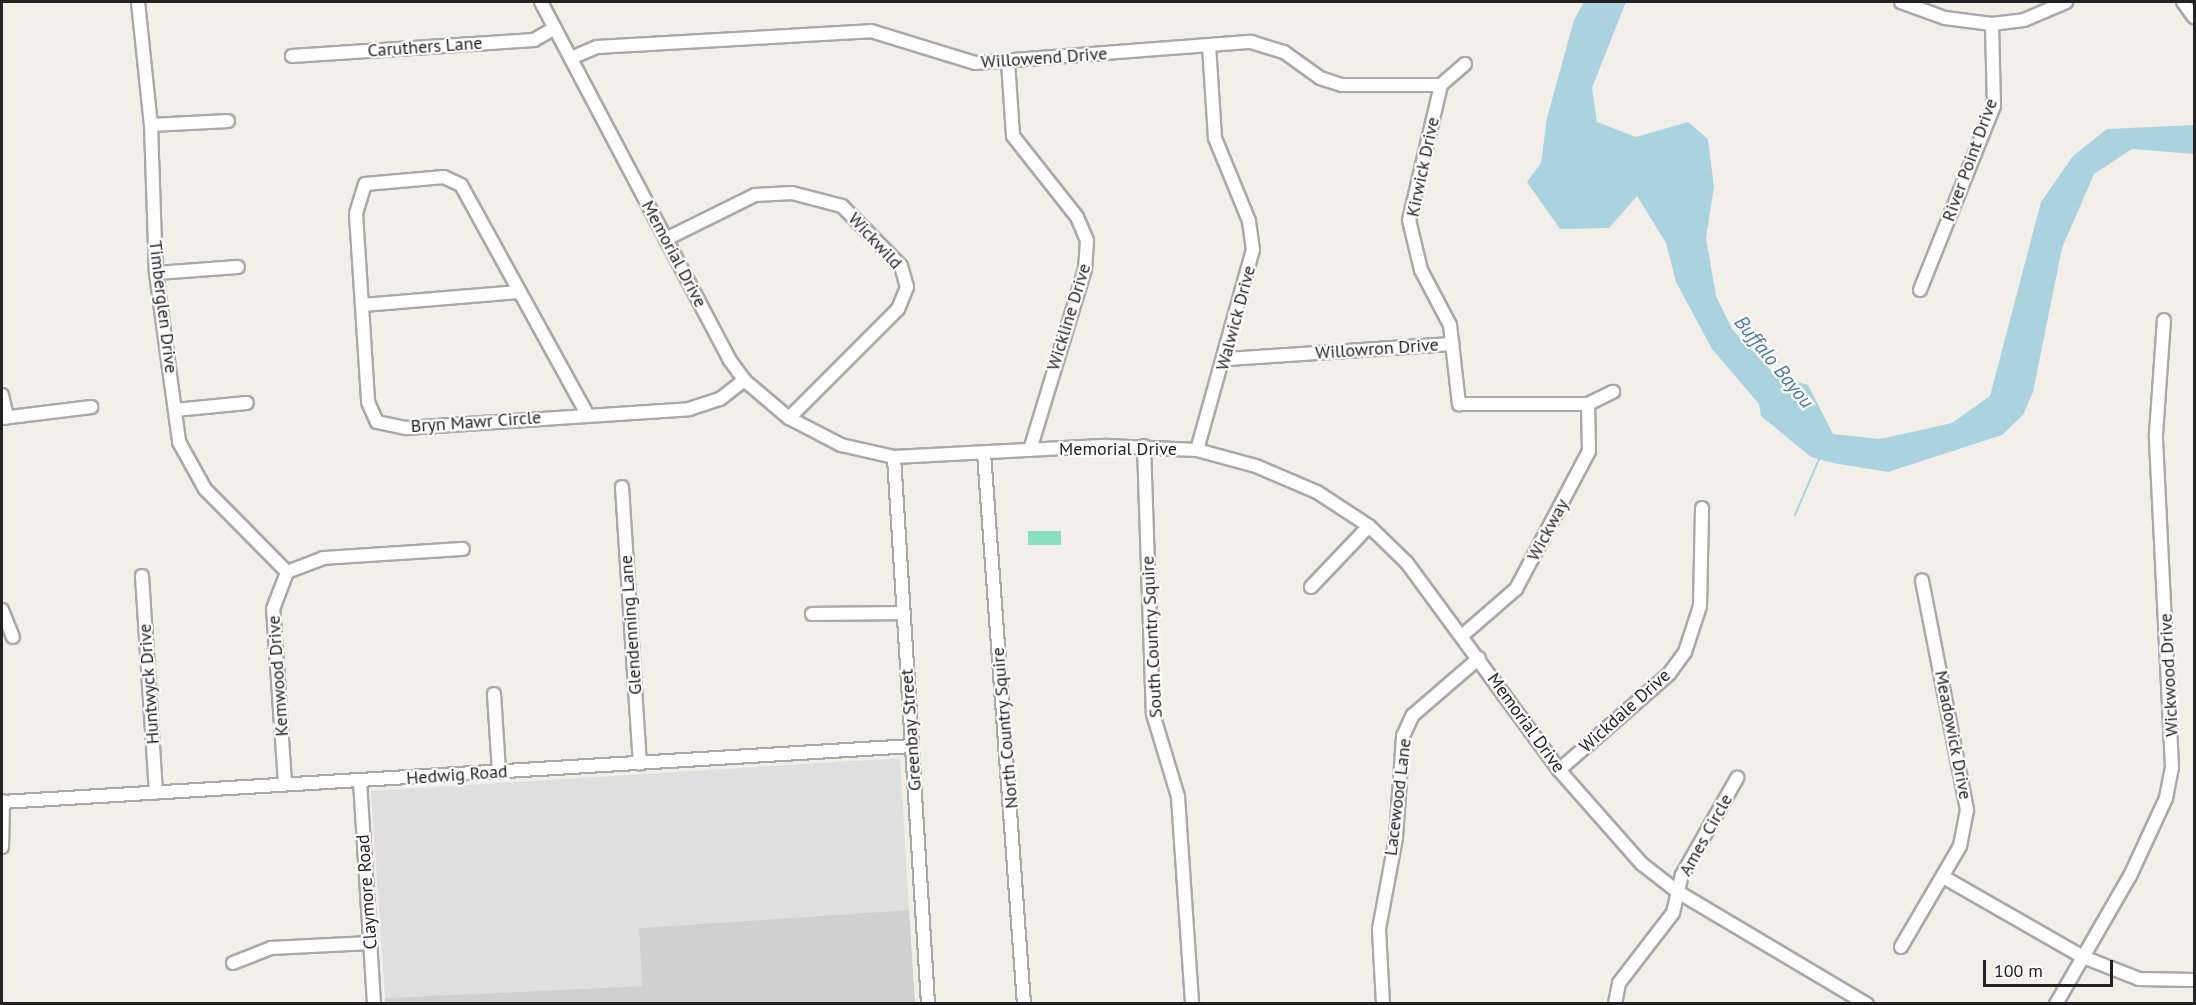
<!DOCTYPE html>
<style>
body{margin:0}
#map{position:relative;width:2196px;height:1005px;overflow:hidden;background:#f2efe9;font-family:"PT Sans",sans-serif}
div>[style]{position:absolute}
.residential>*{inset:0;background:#e0dfdf}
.religious>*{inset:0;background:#d0d0d0}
.pitch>*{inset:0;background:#88e0be;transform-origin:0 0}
.water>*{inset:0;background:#aad3df}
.stream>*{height:2px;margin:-1px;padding:0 1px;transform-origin:1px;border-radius:1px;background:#aad3df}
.roads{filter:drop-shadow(2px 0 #a9a9a9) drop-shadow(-2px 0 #a9a9a9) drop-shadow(0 2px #a9a9a9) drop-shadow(0 -2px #a9a9a9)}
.minor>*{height:12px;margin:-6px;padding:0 6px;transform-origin:6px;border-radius:6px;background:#fff}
span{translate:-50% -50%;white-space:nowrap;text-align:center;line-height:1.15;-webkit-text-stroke:4.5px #fff;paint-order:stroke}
.street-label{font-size:18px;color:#222}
.water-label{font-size:20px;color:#4a7aab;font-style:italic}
.frame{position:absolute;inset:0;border:3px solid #222;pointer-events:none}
.scale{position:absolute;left:1983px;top:960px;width:130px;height:27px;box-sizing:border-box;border:3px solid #222;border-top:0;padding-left:8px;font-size:18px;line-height:21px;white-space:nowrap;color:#222;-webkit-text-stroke:4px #fff;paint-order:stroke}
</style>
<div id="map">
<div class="residential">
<i style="clip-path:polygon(900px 758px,909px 910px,639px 928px,642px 986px,385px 998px,371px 791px)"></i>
</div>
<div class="religious">
<i style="clip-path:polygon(909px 910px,915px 1003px,385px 1003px,385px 998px,642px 986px,639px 928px)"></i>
</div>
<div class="pitch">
<i style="left:1061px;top:531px;width:14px;height:33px;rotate:90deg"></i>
</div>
<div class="water">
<i style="clip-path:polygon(1584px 2px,1626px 2px,1592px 88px,1597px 122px,1636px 137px,1688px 122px,1708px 139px,1714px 187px,1706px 238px,1716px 296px,1732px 329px,1776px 376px,1808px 385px,1833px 434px,1880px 439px,1912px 432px,1952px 423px,1990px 396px,2041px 202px,2073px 156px,2107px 129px,2194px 125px,2194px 154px,2132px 149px,2094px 174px,2062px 248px,2033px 392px,2023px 415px,2002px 435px,1888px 472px,1833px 463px,1811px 457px,1761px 416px,1759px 404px,1712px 349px,1676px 282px,1666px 243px,1637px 196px,1609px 228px,1560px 229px,1527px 182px,1541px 163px,1547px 118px,1574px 20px)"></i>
</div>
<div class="stream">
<i style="left:1795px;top:515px;width:63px;rotate:-66.7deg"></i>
</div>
<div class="roads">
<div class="minor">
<i style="left:138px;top:2px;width:124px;rotate:84deg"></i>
<i style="left:151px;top:125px;width:148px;rotate:88.1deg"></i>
<i style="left:156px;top:273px;width:171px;rotate:82.2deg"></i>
<i style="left:179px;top:442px;width:54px;rotate:61deg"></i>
<i style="left:205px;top:489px;width:117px;rotate:45.3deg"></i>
<i style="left:541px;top:2px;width:403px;rotate:62.2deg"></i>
<i style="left:729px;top:359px;width:26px;rotate:54deg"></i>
<i style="left:744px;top:380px;width:59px;rotate:40.2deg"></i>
<i style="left:789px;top:418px;width:59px;rotate:27.4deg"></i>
<i style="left:841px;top:445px;width:54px;rotate:12.8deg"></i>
<i style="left:894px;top:457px;width:213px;rotate:-3deg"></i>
<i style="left:1107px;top:446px;width:90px;rotate:2.5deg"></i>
<i style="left:1197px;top:450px;width:61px;rotate:15.2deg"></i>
<i style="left:1256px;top:466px;width:66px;rotate:23.1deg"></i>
<i style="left:1317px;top:492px;width:62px;rotate:33.2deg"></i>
<i style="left:1369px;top:526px;width:53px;rotate:44.2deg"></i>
<i style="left:1407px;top:563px;width:257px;rotate:53.7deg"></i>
<i style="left:1559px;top:770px;width:125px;rotate:48.6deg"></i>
<i style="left:1642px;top:864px;width:46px;rotate:37.9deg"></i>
<i style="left:1678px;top:892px;width:220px;rotate:30.7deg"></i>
<i style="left:1901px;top:2px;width:47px;rotate:20deg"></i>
<i style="left:1945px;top:18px;width:47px;rotate:7.3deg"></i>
<i style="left:1992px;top:24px;width:32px;rotate:-7deg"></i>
<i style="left:2024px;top:20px;width:46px;rotate:-23.2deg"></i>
<i style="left:2183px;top:2px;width:19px;rotate:54deg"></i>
<i style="left:292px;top:56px;width:243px;rotate:-3.8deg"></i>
<i style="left:534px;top:40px;width:24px;rotate:-30deg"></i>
<i style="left:571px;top:58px;width:28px;rotate:-23deg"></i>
<i style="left:597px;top:47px;width:274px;rotate:-3.3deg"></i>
<i style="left:871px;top:31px;width:109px;rotate:17.1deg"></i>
<i style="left:975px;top:63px;width:277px;rotate:-4.4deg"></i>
<i style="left:1251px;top:42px;width:34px;rotate:17deg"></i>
<i style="left:1284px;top:52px;width:44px;rotate:35.8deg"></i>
<i style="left:1320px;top:78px;width:23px;rotate:18deg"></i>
<i style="left:1342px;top:85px;width:99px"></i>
<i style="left:1008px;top:62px;width:74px;rotate:86.1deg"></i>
<i style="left:1013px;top:136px;width:103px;rotate:51.7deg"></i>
<i style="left:1077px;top:217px;width:26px;rotate:67deg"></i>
<i style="left:1087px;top:241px;width:28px;rotate:94deg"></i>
<i style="left:1085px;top:269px;width:189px;rotate:106.9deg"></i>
<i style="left:1465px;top:64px;width:32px;rotate:139deg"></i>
<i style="left:1441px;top:85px;width:139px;rotate:103.3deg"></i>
<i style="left:1409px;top:220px;width:51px;rotate:76.5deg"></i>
<i style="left:1421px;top:270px;width:62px;rotate:62.2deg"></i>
<i style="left:1450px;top:325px;width:80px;rotate:83.5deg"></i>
<i style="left:1459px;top:404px;width:129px"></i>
<i style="left:1588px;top:404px;width:28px;rotate:-26deg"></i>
<i style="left:151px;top:125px;width:77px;rotate:-3deg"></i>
<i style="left:666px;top:239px;width:99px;rotate:-26.3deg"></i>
<i style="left:755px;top:195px;width:37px;rotate:-3deg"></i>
<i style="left:792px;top:193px;width:52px;rotate:14.6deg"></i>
<i style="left:842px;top:206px;width:84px;rotate:45.5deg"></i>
<i style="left:901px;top:266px;width:22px;rotate:74deg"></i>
<i style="left:907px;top:287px;width:24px;rotate:112deg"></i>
<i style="left:898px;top:309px;width:154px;rotate:135deg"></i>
<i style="left:156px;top:273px;width:82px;rotate:-4.2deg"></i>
<i style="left:1920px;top:290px;width:198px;rotate:-68.1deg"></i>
<i style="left:1994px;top:106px;width:82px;rotate:-91.4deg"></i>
<i style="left:363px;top:305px;width:156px;rotate:-4.8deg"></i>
<i style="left:1226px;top:359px;width:227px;rotate:-3.8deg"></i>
<i style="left:2px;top:395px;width:23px;rotate:77deg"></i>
<i style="left:175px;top:410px;width:72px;rotate:-5.6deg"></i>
<i style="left:587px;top:414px;width:261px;rotate:-118.8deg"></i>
<i style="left:461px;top:185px;width:19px;rotate:-155deg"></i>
<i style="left:444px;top:177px;width:79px;rotate:174.9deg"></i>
<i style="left:365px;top:184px;width:31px;rotate:107deg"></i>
<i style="left:356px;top:214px;width:188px;rotate:86.3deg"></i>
<i style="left:368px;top:402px;width:22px;rotate:66deg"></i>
<i style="left:377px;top:422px;width:30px;rotate:12deg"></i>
<i style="left:406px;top:428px;width:284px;rotate:-3.8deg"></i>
<i style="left:689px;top:409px;width:33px;rotate:-18deg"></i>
<i style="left:720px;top:399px;width:31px;rotate:-38deg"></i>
<i style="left:2px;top:418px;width:90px;rotate:-7deg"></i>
<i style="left:1144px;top:446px;width:268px;rotate:88.1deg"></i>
<i style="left:1153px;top:714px;width:87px;rotate:73.2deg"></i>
<i style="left:1178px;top:797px;width:207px;rotate:86.1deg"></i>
<i style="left:1197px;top:450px;width:208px;rotate:-74.4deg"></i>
<i style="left:1253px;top:250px;width:29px;rotate:-98deg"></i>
<i style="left:1249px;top:221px;width:90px;rotate:-112.3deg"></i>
<i style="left:1215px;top:138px;width:93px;rotate:-93.7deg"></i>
<i style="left:984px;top:453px;width:552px;rotate:85.85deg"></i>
<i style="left:894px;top:457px;width:548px;rotate:86.44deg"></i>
<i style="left:622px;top:487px;width:277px;rotate:86.3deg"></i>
<i style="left:142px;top:576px;width:217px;rotate:86.3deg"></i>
<i style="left:1311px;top:587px;width:84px;rotate:-46.4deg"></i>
<i style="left:2px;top:610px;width:29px;rotate:68deg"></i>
<i style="left:812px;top:614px;width:92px;rotate:-0.6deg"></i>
<i style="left:1464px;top:634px;width:69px;rotate:-40.9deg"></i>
<i style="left:1516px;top:589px;width:156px;rotate:-62.1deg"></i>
<i style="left:1589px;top:451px;width:47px;rotate:-91.2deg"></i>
<i style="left:494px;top:694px;width:78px;rotate:86.3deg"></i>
<i style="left:1559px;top:770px;width:146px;rotate:-41.1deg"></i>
<i style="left:1669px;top:674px;width:27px;rotate:-54deg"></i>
<i style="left:1685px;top:652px;width:48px;rotate:-71.9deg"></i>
<i style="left:1700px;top:606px;width:98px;rotate:-88.8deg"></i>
<i style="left:360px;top:781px;width:223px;rotate:86.4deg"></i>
<i style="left:285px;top:783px;width:174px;rotate:-93.9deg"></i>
<i style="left:273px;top:609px;width:40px;rotate:-69deg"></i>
<i style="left:287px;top:572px;width:39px;rotate:-21deg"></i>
<i style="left:323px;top:558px;width:140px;rotate:-3.7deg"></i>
<i style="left:2px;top:802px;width:912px;rotate:-3.52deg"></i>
<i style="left:2px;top:847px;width:46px;rotate:-88.8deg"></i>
<i style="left:1945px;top:878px;width:159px;rotate:29.8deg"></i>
<i style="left:2083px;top:957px;width:60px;rotate:21.4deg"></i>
<i style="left:2139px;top:979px;width:55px;rotate:1deg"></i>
<i style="left:1901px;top:947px;width:117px;rotate:-59.7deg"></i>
<i style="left:1960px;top:846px;width:37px;rotate:-79deg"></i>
<i style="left:1967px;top:810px;width:234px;rotate:-101.1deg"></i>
<i style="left:233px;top:963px;width:41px;rotate:-21.5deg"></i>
<i style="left:271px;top:948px;width:99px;rotate:-2.9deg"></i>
<i style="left:1383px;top:1004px;width:75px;rotate:-93.1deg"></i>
<i style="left:1379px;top:929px;width:94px;rotate:-79.5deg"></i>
<i style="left:1396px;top:837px;width:101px;rotate:-86deg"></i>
<i style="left:1403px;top:736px;width:23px;rotate:-65deg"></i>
<i style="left:1413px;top:715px;width:87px;rotate:-40.8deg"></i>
<i style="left:1615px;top:1004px;width:21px;rotate:-79deg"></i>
<i style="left:1619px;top:983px;width:88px;rotate:-52.4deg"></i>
<i style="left:1673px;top:913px;width:39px;rotate:-77deg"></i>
<i style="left:1682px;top:875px;width:112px;rotate:-60.4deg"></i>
<i style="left:2056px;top:1004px;width:148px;rotate:-60deg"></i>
<i style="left:2130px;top:876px;width:86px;rotate:-65.2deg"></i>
<i style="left:2166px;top:798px;width:32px;rotate:-79deg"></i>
<i style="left:2172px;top:767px;width:333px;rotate:-92.8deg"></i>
<i style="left:2156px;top:434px;width:114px;rotate:-86deg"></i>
</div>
</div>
<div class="street-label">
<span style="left:425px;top:47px;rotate:-4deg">Caruthers Lane</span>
<span style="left:1044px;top:58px;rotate:-4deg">Willowend Drive</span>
<span style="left:1970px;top:160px;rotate:-70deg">River Point Drive</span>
<span style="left:1423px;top:167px;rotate:-78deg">Kirwick Drive</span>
<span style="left:875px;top:241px;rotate:47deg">Wickwild</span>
<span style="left:674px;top:254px;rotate:62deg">Memorial Drive</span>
<span style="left:163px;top:307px;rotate:83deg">Timberglen Drive</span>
<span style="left:1069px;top:317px;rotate:-73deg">Wickline Drive</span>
<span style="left:1236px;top:318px;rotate:-75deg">Walwick Drive</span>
<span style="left:1377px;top:349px;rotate:-4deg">Willowron Drive</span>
<span style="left:476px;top:422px;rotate:-4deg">Bryn Mawr Circle</span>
<span style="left:1118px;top:449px">Memorial Drive</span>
<span style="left:1548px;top:530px;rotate:-62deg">Wickway</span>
<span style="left:631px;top:625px;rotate:-94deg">Glendenning Lane</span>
<span style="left:1152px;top:637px;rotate:-93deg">South Country Squire</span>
<span style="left:2169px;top:675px;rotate:-93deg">Wickwood Drive</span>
<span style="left:278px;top:676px;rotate:-94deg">Kemwood Drive</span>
<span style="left:149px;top:684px;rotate:-94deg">Huntwyck Drive</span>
<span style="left:1625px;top:711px;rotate:-42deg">Wickdale Drive</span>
<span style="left:1526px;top:723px;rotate:54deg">Memorial Drive</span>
<span style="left:1005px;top:728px;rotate:-95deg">North Country Squire</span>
<span style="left:911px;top:730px;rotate:-94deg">Greenbay Street</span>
<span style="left:1953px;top:735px;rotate:79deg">Meadowick Drive</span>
<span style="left:457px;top:775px;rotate:-4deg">Hedwig Road</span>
<span style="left:1398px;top:797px;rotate:-83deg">Lacewood Lane</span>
<span style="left:1706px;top:835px;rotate:-61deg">Ames Circle</span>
<span style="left:367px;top:892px;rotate:-94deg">Claymore Road</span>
</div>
<div class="water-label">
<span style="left:1774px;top:362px;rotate:51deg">Buffalo Bayou</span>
</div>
<div class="frame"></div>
<div class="scale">100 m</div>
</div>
